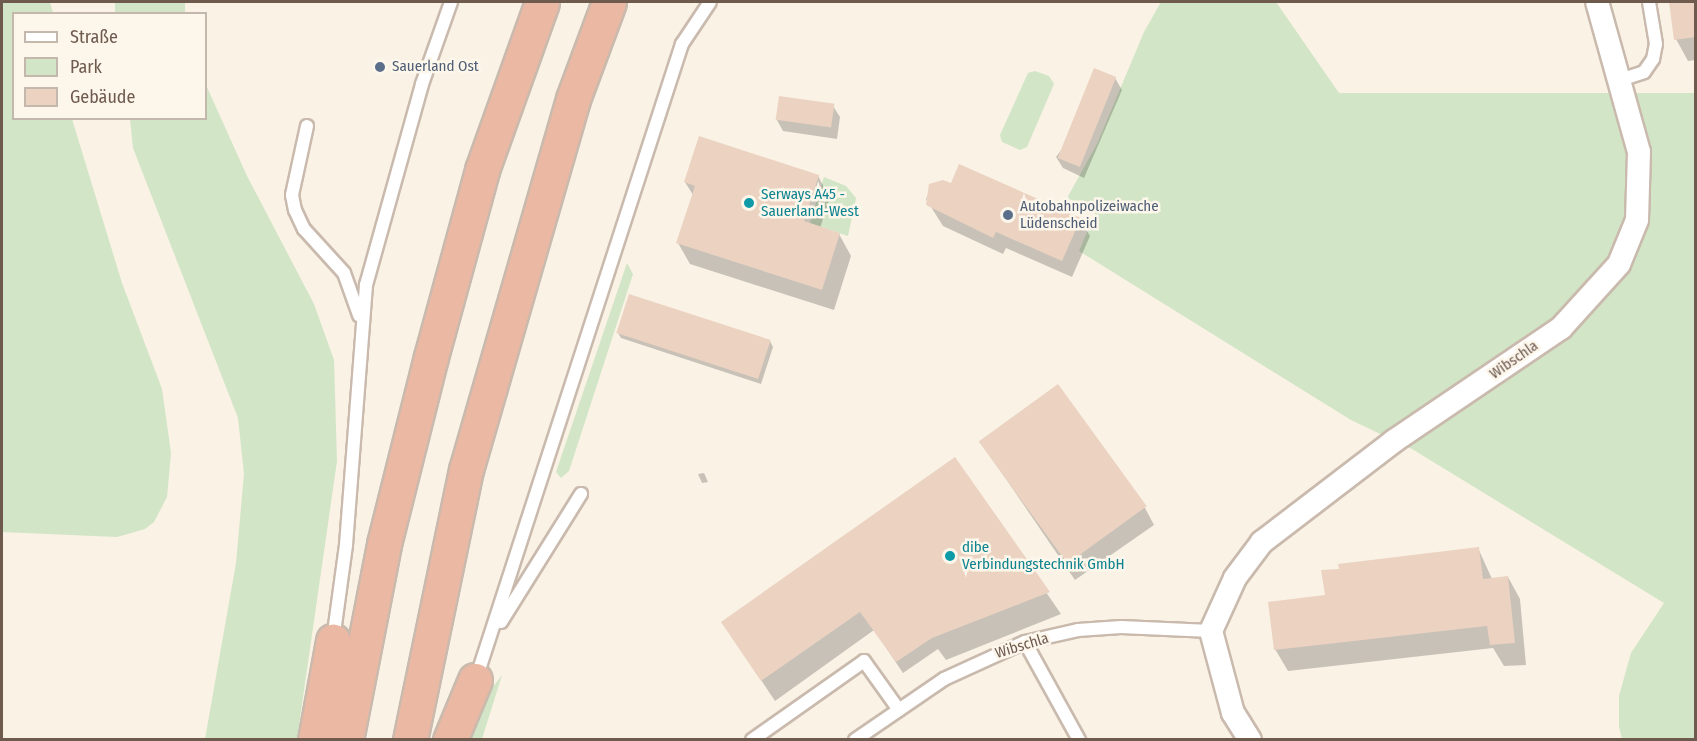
<!DOCTYPE html>
<meta charset="utf-8">
<style>
body{margin:0}
#map{position:relative;width:1697px;height:741px;overflow:hidden;background:#f9f2e5;font-family:"Fira Sans Condensed",sans-serif}
div>[style]{position:absolute}
.green>*{inset:0;background:#d2e5c6;transform-origin:0 0}
.shadow>*{inset:0;background:#0003}
.building>*{inset:0;background:#ebd2c1;transform-origin:0 0}
.roads{filter:drop-shadow(2px 0 #c9baad) drop-shadow(-2px 0 #c9baad) drop-shadow(0 2px #c9baad) drop-shadow(0 -2px #c9baad)}
.service>*{height:12px;margin:-6px;padding:0 6px;transform-origin:6px;border-radius:6px;background:#fff}
.minor>*{height:22px;margin:-11px;padding:0 11px;transform-origin:11px;border-radius:11px;background:#fff}
.motorway>*{height:33px;margin:-16.5px;padding:0 16.5px;transform-origin:16.5px;border-radius:16.5px;background:#ebb8a4}
.dots>*{width:16px;height:16px;translate:-50% -50%;box-sizing:border-box;border:3px solid #fcf6eb;border-radius:50%}
span{translate:-50% -50%;white-space:nowrap;text-align:center;line-height:1.15;-webkit-text-stroke:5px #fcf6eb;paint-order:stroke}
.service-label{font-size:15px;color:#4e5e75}
.left{translate:0 -50%;text-align:left}
.culture-label{font-size:15px;color:#0d838f}
.street-label{font-size:15px;color:#6f5a4e}
.frame{position:absolute;inset:0;border:3px solid #6f5a4e;pointer-events:none}
.legend{position:absolute;left:12px;top:12px;width:195px;height:108px;box-sizing:border-box;background:#fcf6eb;border:2px solid #c4b8ac;margin:0;padding:8px 10px;list-style:none;font-size:18px;color:#6f5a4e}
.legend li{display:flex;align-items:center;gap:12px;height:30px}
.legend b{width:30px;border:2px solid #c4b8ac}
</style>
<div id="map">
<div class="green">
<i style="clip-path:polygon(2px 2px,50px 2px,53px 13px,14px 14px,14px 118px,72px 119px,122px 283px,162px 389px,171px 453px,167px 497px,154px 522px,145px 529px,117px 537px,2px 532px)"></i>
<i style="left:115px;top:2px;width:70px;height:11px"></i>
<i style="clip-path:polygon(1161px 2px,1276px 2px,1339px 93px,1695px 93px,1695px 739px,1622px 739px,1619px 727px,1619px 696px,1631px 653px,1664px 603px,1412px 449px,1351px 420px,1079px 251px,1096px 211px,1067px 198px,1097px 144px,1144px 32px)"></i>
<i style="clip-path:polygon(1035px 71px,1049px 76px,1054px 84px,1027px 147px,1020px 150px,1002px 142px,1000px 135px,1028px 73px)"></i>
<i style="clip-path:polygon(206px 85px,247px 176px,314px 304px,334px 360px,337px 461px,297px 739px,205px 739px,236px 563px,244px 474px,238px 418px,133px 148px,130px 119px,206px 118px)"></i>
<i style="clip-path:polygon(824px 177px,846px 186px,856px 198px,848px 236px,810px 223px)"></i>
<i style="clip-path:polygon(627px 263px,633px 274px,569px 471px,561px 478px,556px 472px)"></i>
<i style="clip-path:polygon(502px 675px,482px 739px,465px 740px,484px 699px)"></i>
</div>
<div class="shadow">
<i style="clip-path:polygon(1671px 2px,1696px 2px,1696px 60px,1688px 61px,1676px 39px)"></i>
<i style="clip-path:polygon(1115px 78px,1122px 90px,1084px 178px,1063px 168px,1056px 157px)"></i>
<i style="clip-path:polygon(833px 106px,840px 117px,837px 139px,783px 131px,777px 120px)"></i>
<i style="clip-path:polygon(818px 176px,830px 198px,820px 228px,839px 234px,851px 256px,834px 310px,690px 264px,678px 243px,693px 195px,685px 182px)"></i>
<i style="clip-path:polygon(933px 184px,952px 184px,1080px 219px,1090px 236px,1072px 277px,1006px 248px,1003px 254px,943px 226px,926px 199px)"></i>
<i style="clip-path:polygon(618px 333px,770px 341px,773px 347px,761px 384px,621px 338px)"></i>
<i style="clip-path:polygon(980px 441px,1145px 508px,1154px 525px,1075px 580px)"></i>
<i style="clip-path:polygon(955px 459px,1061px 614px,946px 660px,938px 649px,903px 673px,874px 630px,775px 701px,723px 623px)"></i>
<i style="clip-path:polygon(704px 473px,708px 482px,702px 483px,698px 474px)"></i>
<i style="clip-path:polygon(1478px 548px,1492px 579px,1508px 577px,1520px 599px,1526px 665px,1504px 666px,1493px 648px,1288px 671px,1275px 649px,1326px 596px,1341px 570px)"></i>
</div>
<div class="building">
<i style="clip-path:polygon(1669px 2px,1696px 2px,1696px 37px,1674px 40px)"></i>
<i style="left:1094px;top:68px;width:24px;height:97px;rotate:22deg"></i>
<i style="left:779px;top:96px;width:56px;height:24px;rotate:8deg"></i>
<i style="clip-path:polygon(699px 136px,819px 175px,804px 221px,840px 233px,822px 290px,676px 243px,695px 186px,684px 182px)"></i>
<i style="clip-path:polygon(959px 164px,1081px 218px,1062px 261px,996px 232px,993px 238px,926px 205px,929px 184px,943px 180px,951px 183px)"></i>
<i style="left:629px;top:294px;width:149px;height:41px;rotate:18deg"></i>
<i style="left:1058px;top:384px;width:151px;height:98px;rotate:54deg"></i>
<i style="clip-path:polygon(955px 457px,1050px 592px,932px 638px,896px 662px,860px 612px,761px 681px,721px 622px)"></i>
<i style="clip-path:polygon(1479px 547px,1483px 579px,1508px 576px,1515px 643px,1490px 645px,1487px 626px,1274px 650px,1268px 602px,1325px 595px,1321px 570px,1339px 569px,1338px 564px)"></i>
</div>
<div class="roads">
<div class="service">
<i style="left:1620px;top:80px;width:25px;rotate:-18deg"></i>
<i style="left:1644px;top:72px;width:16px;rotate:-55deg"></i>
<i style="left:1653px;top:59px;width:15px;rotate:-79deg"></i>
<i style="left:1656px;top:44px;width:43px;rotate:-99.5deg"></i>
<i style="left:307px;top:126px;width:71px;rotate:102.3deg"></i>
<i style="left:292px;top:195px;width:15px;rotate:79deg"></i>
<i style="left:295px;top:210px;width:21px;rotate:65deg"></i>
<i style="left:304px;top:229px;width:59px;rotate:47.7deg"></i>
<i style="left:344px;top:273px;width:45px;rotate:70.3deg"></i>
<i style="left:501px;top:622px;width:151px;rotate:-58deg"></i>
<i style="left:333px;top:640px;width:96px;rotate:-82.2deg"></i>
<i style="left:346px;top:545px;width:261px;rotate:-85.6deg"></i>
<i style="left:366px;top:285px;width:209px;rotate:-74.4deg"></i>
<i style="left:422px;top:84px;width:87px;rotate:-70.5deg"></i>
<i style="left:1025px;top:642px;width:112px;rotate:61.1deg"></i>
<i style="left:476px;top:679px;width:668px;rotate:-72.03deg"></i>
<i style="left:682px;top:44px;width:50px;rotate:-56.3deg"></i>
<i style="left:752px;top:740px;width:137px;rotate:-35.2deg"></i>
<i style="left:864px;top:661px;width:60px;rotate:54.5deg"></i>
<i style="left:855px;top:740px;width:108px;rotate:-34.4deg"></i>
<i style="left:944px;top:679px;width:89px;rotate:-24.6deg"></i>
<i style="left:1025px;top:642px;width:54px;rotate:-12.8deg"></i>
<i style="left:1078px;top:630px;width:43px;rotate:-4deg"></i>
<i style="left:1121px;top:627px;width:90px;rotate:2.5deg"></i>
</div>
<div class="minor">
<i style="left:1250px;top:740px;width:32px;rotate:-122deg"></i>
<i style="left:1233px;top:713px;width:85px;rotate:-105deg"></i>
<i style="left:1211px;top:631px;width:58px;rotate:-65.6deg"></i>
<i style="left:1235px;top:578px;width:45px;rotate:-53.1deg"></i>
<i style="left:1262px;top:542px;width:166px;rotate:-37.4deg"></i>
<i style="left:1394px;top:441px;width:202px;rotate:-34.1deg"></i>
<i style="left:1561px;top:328px;width:86px;rotate:-47.8deg"></i>
<i style="left:1619px;top:264px;width:48px;rotate:-67.8deg"></i>
<i style="left:1637px;top:220px;width:68px;rotate:-88.3deg"></i>
<i style="left:1639px;top:152px;width:156px;rotate:-105.6deg"></i>
</div>
<div class="motorway">
<i style="left:315px;top:740px;width:101px;rotate:-79.7deg"></i>
<i style="left:346px;top:740px;width:200px;rotate:-79deg"></i>
<i style="left:384px;top:544px;width:193px;rotate:-75.9deg"></i>
<i style="left:431px;top:357px;width:194px;rotate:-74.7deg"></i>
<i style="left:482px;top:170px;width:178px;rotate:-70.3deg"></i>
<i style="left:410px;top:740px;width:276px;rotate:-78.3deg"></i>
<i style="left:466px;top:470px;width:386px;rotate:-73.9deg"></i>
<i style="left:573px;top:99px;width:103px;rotate:-69.6deg"></i>
<i style="left:450px;top:740px;width:65px;rotate:-67.4deg"></i>
</div>
</div>
<div class="dots">
<i style="left:380px;top:67px;background:#5c6f8a"></i>
<i style="left:749px;top:203px;background:#0f9aa8"></i>
<i style="left:1008px;top:215px;background:#5c6f8a"></i>
<i style="left:950px;top:556px;background:#0f9aa8"></i>
</div>
<div class="service-label">
<span class="left" style="left:392px;top:67px">Sauerland Ost</span>
<span class="left" style="left:1020px;top:215px">Autobahnpolizeiwache<br>Lüdenscheid</span>
</div>
<div class="culture-label">
<span class="left" style="left:761px;top:203px">Serways A45 -<br>Sauerland-West</span>
<span class="left" style="left:962px;top:556px">dibe<br>Verbindungstechnik GmbH</span>
</div>
<div class="street-label">
<span style="left:1514px;top:360px;rotate:-35deg">Wibschla</span>
<span style="left:1022px;top:646px;rotate:-17deg">Wibschla</span>
</div>
<div class="frame"></div>
<ul class="legend">
<li><b style="height:8px;background:#fff"></b>Straße</li>
<li><b style="height:16px;background:#d2e5c6"></b>Park</li>
<li><b style="height:16px;background:#ebd2c1"></b>Gebäude</li>
</ul>
</div>
